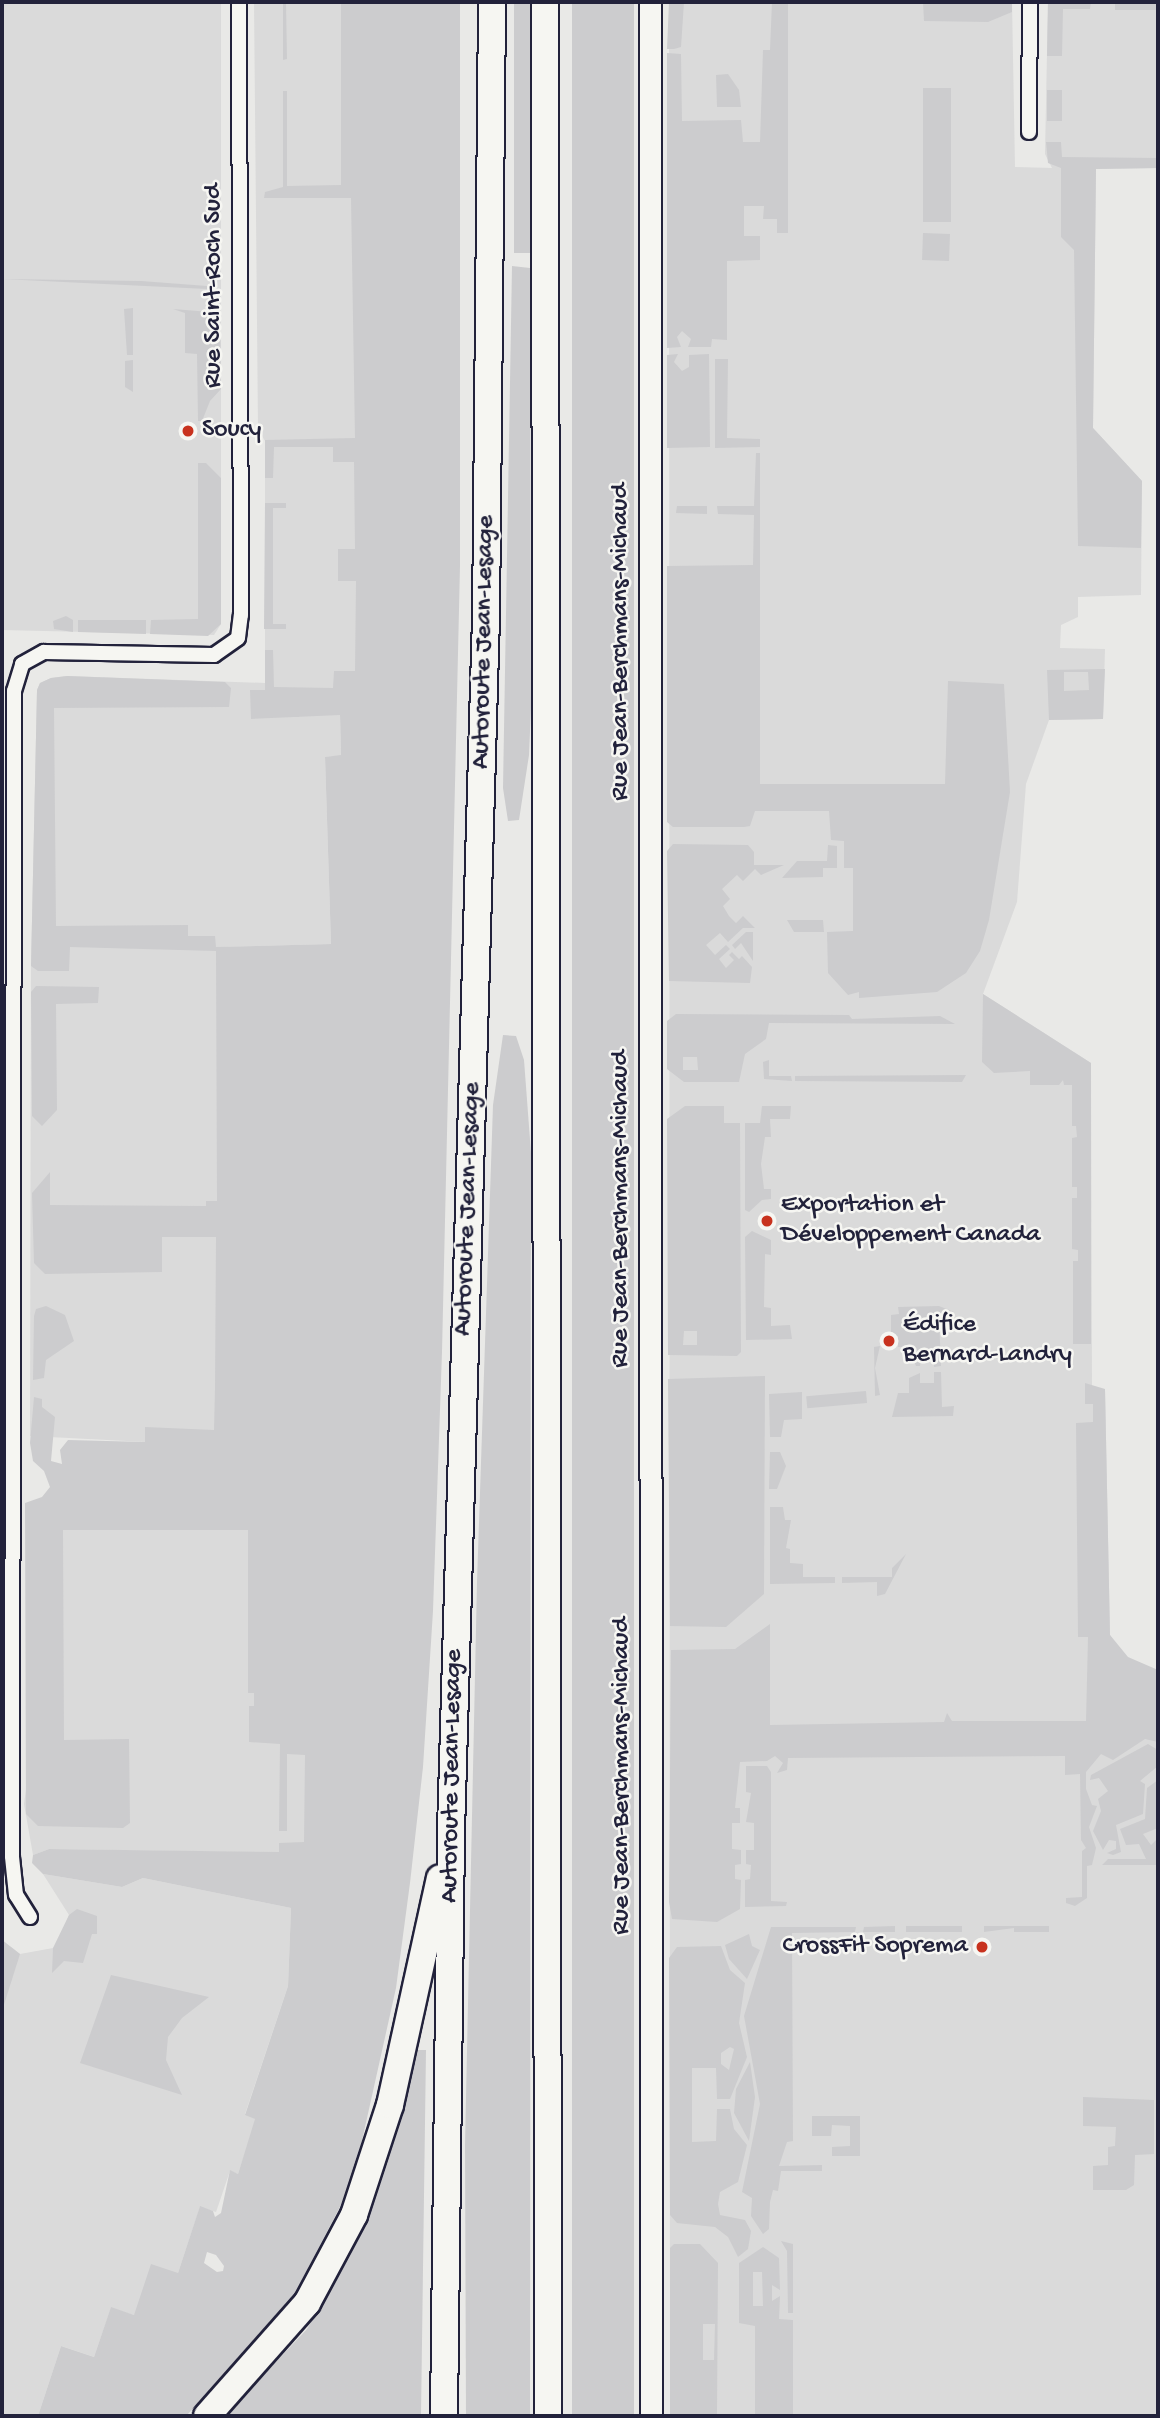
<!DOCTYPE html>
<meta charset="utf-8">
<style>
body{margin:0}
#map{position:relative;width:1160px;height:2418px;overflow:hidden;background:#e9e9e7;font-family:"Gochi Hand",sans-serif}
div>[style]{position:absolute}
.built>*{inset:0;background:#dadada}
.green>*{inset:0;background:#ccccce;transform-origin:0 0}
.roads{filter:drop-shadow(2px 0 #22223b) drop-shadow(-2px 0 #22223b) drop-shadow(0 2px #22223b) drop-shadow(0 -2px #22223b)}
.street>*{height:14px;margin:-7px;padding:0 7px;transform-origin:7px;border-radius:7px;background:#f6f6f2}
.secondary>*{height:21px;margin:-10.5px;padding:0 10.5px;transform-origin:10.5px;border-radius:10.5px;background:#f6f6f2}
.highway>*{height:26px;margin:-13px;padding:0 13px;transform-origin:13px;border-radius:13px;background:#f6f6f2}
.dots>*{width:19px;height:19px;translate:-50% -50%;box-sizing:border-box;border:4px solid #f6f6f2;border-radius:50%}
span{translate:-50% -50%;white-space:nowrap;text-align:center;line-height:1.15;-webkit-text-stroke:5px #f6f6f2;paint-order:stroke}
.street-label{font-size:26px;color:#22223b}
.poi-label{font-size:26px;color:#22223b}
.left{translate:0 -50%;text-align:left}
.right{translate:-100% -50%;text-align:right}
.frame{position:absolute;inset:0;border:4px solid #22223b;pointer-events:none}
</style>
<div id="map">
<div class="built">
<i style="clip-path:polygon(2px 2px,221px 2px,221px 624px,214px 635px,2px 630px)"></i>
<i style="clip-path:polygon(254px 2px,349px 2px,363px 692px,340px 715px,341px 756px,325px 757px,331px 944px,221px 947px,217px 989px,217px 1237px,254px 1439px,145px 1435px,146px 1442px,30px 1436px,31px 966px,37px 690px,40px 683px,51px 678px,67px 676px,265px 683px,265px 441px,258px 429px)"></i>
<i style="clip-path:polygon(669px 2px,1012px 2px,1015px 167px,1052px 168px,1045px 154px,1048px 2px,1158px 2px,1158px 168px,1096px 169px,1093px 428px,1142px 481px,1141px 595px,1078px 597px,1078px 617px,1061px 625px,1060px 648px,1105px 649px,1103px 719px,1049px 720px,1026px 784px,1017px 902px,983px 994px,1091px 1063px,1092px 1388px,1105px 1389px,1110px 1635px,1158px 1719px,1158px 2416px,670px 2416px)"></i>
<i style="clip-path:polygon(62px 1530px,248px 1530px,248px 1692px,254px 1693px,280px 1744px,310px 1751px,307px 1853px,49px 1849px,33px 1855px,24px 1804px)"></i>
<i style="clip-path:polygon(43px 1874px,122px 1887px,143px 1878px,291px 1908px,288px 1986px,245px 2114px,256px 2119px,238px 2174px,230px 2171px,216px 2212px,200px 2207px,178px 2273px,134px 2315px,111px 2308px,94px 2357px,61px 2346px,38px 2416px,2px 2416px,2px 1940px,20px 1954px,53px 1948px,58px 1943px,69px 1915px)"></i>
</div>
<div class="green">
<i style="clip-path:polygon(283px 2px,286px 2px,287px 59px,283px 60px)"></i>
<i style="clip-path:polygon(evenodd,341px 2px,460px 2px,460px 566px,442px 1352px,433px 1611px,423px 1767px,410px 1883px,396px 1988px,359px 2154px,342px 2203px,295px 2293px,267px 2332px,186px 2416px,38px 2416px,61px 2346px,94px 2357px,111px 2307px,134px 2315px,151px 2264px,178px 2273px,200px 2206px,213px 2211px,215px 2217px,221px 2213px,230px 2170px,238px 2174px,255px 2119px,245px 2115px,288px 1986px,291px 1908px,143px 1878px,122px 1887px,43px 1874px,32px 1863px,33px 1855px,49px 1849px,279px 1852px,279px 1843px,304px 1842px,305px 1755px,287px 1754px,287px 1831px,279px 1831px,280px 1744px,249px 1742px,249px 1706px,254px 1706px,254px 1693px,248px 1693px,248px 1530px,63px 1530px,64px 1740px,129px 1739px,130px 1823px,123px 1828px,38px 1826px,26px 1814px,25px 1503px,42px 1497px,50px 1487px,44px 1471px,33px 1461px,30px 1443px,34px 1397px,42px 1399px,42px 1407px,55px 1417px,51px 1461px,62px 1464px,60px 1450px,68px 1440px,145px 1442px,145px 1427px,214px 1430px,215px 1388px,216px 1237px,162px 1237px,162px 1272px,45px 1274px,34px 1263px,32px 1193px,50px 1172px,50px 1205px,206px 1206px,206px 1201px,217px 1201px,216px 951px,70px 947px,69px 971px,38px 971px,31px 966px,37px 690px,40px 683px,51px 678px,67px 676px,225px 682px,231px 688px,229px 707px,54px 708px,56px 926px,188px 925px,188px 936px,215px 936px,216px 947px,331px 944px,325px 757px,341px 755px,340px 715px,251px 719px,250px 690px,265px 690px,265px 650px,273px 650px,274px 687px,333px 688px,334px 671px,355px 671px,356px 581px,338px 581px,338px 549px,355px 549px,354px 462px,333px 462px,333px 447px,274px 447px,273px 478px,265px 478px,265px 440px,355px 438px,351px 198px,264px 198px,265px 192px,283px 187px,283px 91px,287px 91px,287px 186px,341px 185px,341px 2px,207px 2252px,216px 2255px,224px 2266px,223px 2271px,217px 2272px,204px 2263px,207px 2252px)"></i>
<i style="left:514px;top:2px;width:17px;height:251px"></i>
<i style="left:572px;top:2px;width:62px;height:2414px"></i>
<i style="clip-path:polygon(669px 2px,684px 2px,681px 47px,674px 49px,667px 49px)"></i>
<i style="clip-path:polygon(772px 2px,788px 2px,788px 233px,777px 233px,777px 219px,763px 219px,764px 206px,744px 206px,744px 236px,760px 236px,760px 260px,727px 261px,727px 340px,712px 339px,711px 347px,688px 347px,691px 339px,682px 331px,677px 337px,681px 347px,667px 348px,667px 53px,681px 54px,682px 121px,741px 120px,743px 142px,760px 142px,763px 50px,770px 50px)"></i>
<i style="clip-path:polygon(923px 2px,1012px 2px,1012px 12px,988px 22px,924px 21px)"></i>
<i style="clip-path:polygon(1048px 2px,1091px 2px,1090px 9px,1063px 9px,1062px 56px,1047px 56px)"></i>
<i style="left:1115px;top:2px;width:43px;height:8px"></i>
<i style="clip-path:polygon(728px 74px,739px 90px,741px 107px,717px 107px,716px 75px)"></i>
<i style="left:923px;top:88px;width:28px;height:134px"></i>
<i style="left:1047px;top:90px;width:15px;height:31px"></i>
<i style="clip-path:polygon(1046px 142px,1061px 142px,1062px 157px,1158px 158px,1158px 168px,1096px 169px,1093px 428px,1142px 481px,1141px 548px,1078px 546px,1074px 250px,1061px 237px,1061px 168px,1048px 163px)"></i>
<i style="left:923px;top:233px;width:27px;height:27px;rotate:2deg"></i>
<i style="clip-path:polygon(512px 266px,530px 268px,531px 708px,529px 755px,519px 820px,508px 821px,503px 788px)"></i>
<i style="clip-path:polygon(2px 279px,141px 281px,207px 286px,207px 289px)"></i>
<i style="clip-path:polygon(133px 308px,133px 355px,127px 355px,124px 309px)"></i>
<i style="clip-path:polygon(173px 309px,210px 312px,220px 320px,221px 389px,210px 401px,202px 421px,198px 421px,197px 354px,185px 353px,185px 313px)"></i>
<i style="clip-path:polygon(678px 354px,674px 362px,682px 371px,689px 367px,689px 355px,709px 354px,710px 447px,667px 448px,667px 355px)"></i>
<i style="clip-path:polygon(715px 359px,728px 359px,727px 438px,760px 439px,760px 447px,715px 448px)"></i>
<i style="clip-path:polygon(133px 360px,133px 392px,125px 387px,125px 361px)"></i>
<i style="clip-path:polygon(756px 453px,760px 453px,760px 784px,945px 784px,948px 681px,1004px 684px,1010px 792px,989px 920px,980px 951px,966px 973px,937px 992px,859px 998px,859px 992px,848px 995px,828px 973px,827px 932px,853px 931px,853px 868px,844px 868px,844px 841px,831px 840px,829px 811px,755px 811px,750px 826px,744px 827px,673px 827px,667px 822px,667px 566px,753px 565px,754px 515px,718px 514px,717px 506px,754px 506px)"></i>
<i style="clip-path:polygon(198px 463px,206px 463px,221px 478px,221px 624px,208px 636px,150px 634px,151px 620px,198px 619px)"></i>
<i style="clip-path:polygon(265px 503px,286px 503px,286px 508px,273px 508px,273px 624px,286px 624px,286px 629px,264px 629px)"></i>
<i style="clip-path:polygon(677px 506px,707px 506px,707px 514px,676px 513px)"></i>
<i style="clip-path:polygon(66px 616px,73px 620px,73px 632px,54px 629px,53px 621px)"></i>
<i style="clip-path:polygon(78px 620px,146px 620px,146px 634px,78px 632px)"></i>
<i style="clip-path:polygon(evenodd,1105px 669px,1103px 719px,1049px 720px,1047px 670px,1105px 669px,1064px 672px,1088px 672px,1089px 690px,1064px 691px,1064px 672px)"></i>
<i style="clip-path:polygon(673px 844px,748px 845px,754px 852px,754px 865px,784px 865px,761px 875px,755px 869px,743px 881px,737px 875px,722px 889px,730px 899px,723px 906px,729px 916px,736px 923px,743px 916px,755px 928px,743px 928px,728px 942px,720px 933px,706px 945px,715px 955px,726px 945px,730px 949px,719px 959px,726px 968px,734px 960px,729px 955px,732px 952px,739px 959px,742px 956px,752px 967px,750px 983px,669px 981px,667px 851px)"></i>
<i style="clip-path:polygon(828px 845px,837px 846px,837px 868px,823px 868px,823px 877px,782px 878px,797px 861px,827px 861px)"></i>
<i style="clip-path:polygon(787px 920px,823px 920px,824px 932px,794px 932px)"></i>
<i style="clip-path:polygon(746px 932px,753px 932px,753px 961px,741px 943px,735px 949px,732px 945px)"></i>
<i style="clip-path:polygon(36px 986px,99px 987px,98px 1003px,56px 1004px,57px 1110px,42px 1126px,32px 1116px,31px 992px)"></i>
<i style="clip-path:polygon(983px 994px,1091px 1063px,1091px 1344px,1073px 1344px,1073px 1261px,1078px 1261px,1078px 1250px,1072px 1249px,1072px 1198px,1077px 1198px,1077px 1187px,1072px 1187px,1072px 1138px,1077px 1137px,1076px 1126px,1072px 1126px,1072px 1085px,1064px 1085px,1063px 1080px,1059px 1085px,1030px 1085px,1030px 1071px,994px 1073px,982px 1062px)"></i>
<i style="clip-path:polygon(evenodd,676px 1014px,849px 1015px,852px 1019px,940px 1016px,955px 1024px,769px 1023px,766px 1039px,745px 1054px,739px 1082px,684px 1082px,667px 1069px,667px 1021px,676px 1014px,683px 1057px,697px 1057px,698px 1070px,683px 1070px,683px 1057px)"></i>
<i style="clip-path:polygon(503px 1035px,516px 1036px,524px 1060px,531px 1153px,530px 2416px,466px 2416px,465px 2145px,477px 1582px,493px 1105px)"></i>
<i style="clip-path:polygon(769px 1060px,769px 1076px,791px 1076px,792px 1081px,764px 1079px,763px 1062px)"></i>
<i style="clip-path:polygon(966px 1075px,962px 1082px,795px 1081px,795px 1076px)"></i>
<i style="clip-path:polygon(evenodd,685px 1106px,724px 1106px,724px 1123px,740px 1123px,741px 1352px,737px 1356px,668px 1355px,667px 1119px,685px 1106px,684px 1331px,697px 1331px,697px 1345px,683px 1345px,684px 1331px)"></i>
<i style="clip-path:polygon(762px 1106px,791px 1106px,790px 1119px,770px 1119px,771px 1137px,765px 1137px,761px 1164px,764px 1189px,771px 1189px,771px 1199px,762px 1200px,749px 1212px,745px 1210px,745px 1123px,760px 1123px)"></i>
<i style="clip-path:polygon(752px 1231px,771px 1240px,771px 1255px,765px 1254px,764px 1307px,771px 1308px,771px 1326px,790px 1325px,792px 1339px,746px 1340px,745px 1237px)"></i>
<i style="clip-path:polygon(46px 1306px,65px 1315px,74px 1341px,46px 1360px,44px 1378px,33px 1380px,34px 1316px,36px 1309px)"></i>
<i style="clip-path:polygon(939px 1306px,954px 1312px,939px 1317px,941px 1366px,934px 1367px,933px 1357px,921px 1357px,920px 1366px,916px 1366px,909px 1347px,898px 1347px,898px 1336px,891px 1336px,891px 1315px,899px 1314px,898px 1307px)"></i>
<i style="clip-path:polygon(880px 1346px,875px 1368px,880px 1395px,875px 1396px,874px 1347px)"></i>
<i style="clip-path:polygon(934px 1372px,941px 1372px,942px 1407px,954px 1406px,953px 1416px,892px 1417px,898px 1393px,909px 1393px,909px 1378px,920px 1373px,920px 1383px,934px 1383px)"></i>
<i style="clip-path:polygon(765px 1376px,764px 1594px,726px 1627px,670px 1626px,668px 1379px)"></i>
<i style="clip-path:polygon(1085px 1383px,1105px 1389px,1110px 1635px,1128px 1657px,1158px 1670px,1158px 1742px,1145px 1739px,1113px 1760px,1101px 1754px,1086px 1772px,1086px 1789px,1092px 1805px,1097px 1806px,1089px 1827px,1096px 1848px,1092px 1865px,1087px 1866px,1087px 1898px,1075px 1906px,1066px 1903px,1066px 1898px,1082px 1897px,1082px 1851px,1086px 1848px,1081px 1840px,1080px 1774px,1065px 1775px,1065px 1756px,788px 1758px,787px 1770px,777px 1773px,783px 1763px,775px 1756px,767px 1761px,740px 1762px,735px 1808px,740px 1808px,740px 1823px,732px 1823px,732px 1849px,741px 1850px,741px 1864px,735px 1865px,735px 1879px,741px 1880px,740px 1909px,717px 1922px,672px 1919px,669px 1902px,671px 1650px,735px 1649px,770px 1624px,770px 1725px,944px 1722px,947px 1713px,952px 1721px,1086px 1721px,1088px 1637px,1078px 1637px,1076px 1423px,1093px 1422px,1093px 1404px,1085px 1404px)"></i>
<i style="left:866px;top:1391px;width:12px;height:60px;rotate:85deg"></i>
<i style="clip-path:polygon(802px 1392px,802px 1419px,784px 1420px,781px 1437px,770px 1437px,769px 1394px)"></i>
<i style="clip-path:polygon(770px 1452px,780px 1452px,786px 1466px,777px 1489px,769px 1489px)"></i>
<i style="clip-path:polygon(770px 1507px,783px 1507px,785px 1520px,791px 1520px,786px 1548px,790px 1549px,790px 1563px,803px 1564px,803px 1577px,835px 1577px,835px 1583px,770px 1584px)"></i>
<i style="clip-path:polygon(906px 1554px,885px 1594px,877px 1596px,877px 1582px,842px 1583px,842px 1577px,892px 1577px,892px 1568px)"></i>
<i style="clip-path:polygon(1148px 1744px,1158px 1750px,1158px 1766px,1140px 1781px,1145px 1784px,1143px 1814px,1116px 1825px,1121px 1852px,1113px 1855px,1107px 1853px,1116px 1849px,1116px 1841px,1109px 1840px,1103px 1850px,1093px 1831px,1101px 1811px,1098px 1799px,1108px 1791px,1099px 1778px,1090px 1780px,1091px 1775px)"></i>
<i style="clip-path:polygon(746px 1766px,767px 1766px,771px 1772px,771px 1901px,787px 1902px,786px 1906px,745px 1907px,745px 1880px,750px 1879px,751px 1865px,746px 1864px,746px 1850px,754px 1850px,754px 1823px,746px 1822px,751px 1793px,746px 1792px)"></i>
<i style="clip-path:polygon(1158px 1780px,1158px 1828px,1143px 1834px,1151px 1845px,1158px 1838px,1158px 1865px,1102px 1865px,1108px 1859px,1146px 1859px,1139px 1844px,1126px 1845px,1120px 1829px,1145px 1819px,1147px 1788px)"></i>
<i style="clip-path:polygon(77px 1909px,97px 1916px,97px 1934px,92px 1934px,83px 1963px,64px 1961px,52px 1973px,53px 1948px,69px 1915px)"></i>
<i style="clip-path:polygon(895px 1926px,895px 1932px,863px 1932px,864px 1927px)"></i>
<i style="left:906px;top:1926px;width:56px;height:6px"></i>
<i style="clip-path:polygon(984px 1926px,1049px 1926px,1049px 1932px,1014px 1932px,1014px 1928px,984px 1932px)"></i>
<i style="clip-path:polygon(771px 1927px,856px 1927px,855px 1932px,792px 1933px,793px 2141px,787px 2142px,779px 2166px,822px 2165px,822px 2171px,781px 2171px,778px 2191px,773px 2190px,770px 2202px,769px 2229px,763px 2234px,751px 2216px,752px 2198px,742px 2192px,760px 2104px,744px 2016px)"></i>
<i style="clip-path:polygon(749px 1934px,752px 1946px,760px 1950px,747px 1979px,729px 1959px,725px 1945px)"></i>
<i style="clip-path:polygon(2px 1940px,20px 1954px,2px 2011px)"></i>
<i style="clip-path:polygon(evenodd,721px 1946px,730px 1970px,745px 1983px,739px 2023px,747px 2057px,730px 2099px,717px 2099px,716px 2068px,692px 2068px,692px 2142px,716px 2141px,717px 2109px,730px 2109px,734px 2129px,747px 2145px,738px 2182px,720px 2192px,718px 2204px,720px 2215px,745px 2220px,751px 2231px,748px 2249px,738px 2257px,728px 2237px,715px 2227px,677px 2223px,670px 2215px,669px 1958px,677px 1947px,721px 1946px,730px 2047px,734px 2049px,729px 2070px,721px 2064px,721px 2053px,730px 2047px)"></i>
<i style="clip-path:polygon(111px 1975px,209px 1997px,182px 2018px,168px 2037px,166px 2060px,182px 2095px,80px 2063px)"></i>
<i style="clip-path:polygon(410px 2050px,426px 2050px,421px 2416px,225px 2416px,307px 2329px,351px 2254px,381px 2182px)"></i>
<i style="clip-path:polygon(750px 2062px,755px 2097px,749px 2141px,734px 2113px,736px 2089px)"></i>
<i style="clip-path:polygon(1083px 2097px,1154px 2100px,1154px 2154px,1135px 2155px,1134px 2185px,1126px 2190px,1093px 2190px,1093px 2166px,1108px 2165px,1108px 2147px,1115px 2146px,1116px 2127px,1083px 2126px)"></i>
<i style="clip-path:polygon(812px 2116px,860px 2116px,860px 2156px,832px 2156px,832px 2147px,850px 2146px,850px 2126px,832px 2125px,831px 2136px,812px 2136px)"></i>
<i style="clip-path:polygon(781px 2241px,793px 2244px,793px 2313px,788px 2313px,787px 2251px)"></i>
<i style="clip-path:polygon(evenodd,674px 2244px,700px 2244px,718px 2263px,717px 2416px,670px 2416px,670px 2248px,674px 2244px,703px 2324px,715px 2324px,714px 2360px,703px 2360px,703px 2324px)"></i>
<i style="clip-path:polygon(evenodd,763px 2247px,779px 2258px,780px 2290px,772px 2285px,772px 2301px,780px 2296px,779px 2319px,793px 2320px,793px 2416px,755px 2416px,755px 2326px,739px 2323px,739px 2263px,763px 2247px,753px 2272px,762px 2272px,763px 2306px,753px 2306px,753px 2272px)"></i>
</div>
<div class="roads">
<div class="street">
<i style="left:1029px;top:132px;width:130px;rotate:-89.6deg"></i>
<i style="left:30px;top:1917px;width:26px;rotate:-122deg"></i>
<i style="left:16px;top:1895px;width:39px;rotate:-96deg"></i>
<i style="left:12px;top:1856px;width:1165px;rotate:-89.9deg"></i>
<i style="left:14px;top:691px;width:28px;rotate:-73deg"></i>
<i style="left:22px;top:664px;width:25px;rotate:-29deg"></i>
<i style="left:44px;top:652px;width:170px;rotate:1deg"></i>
<i style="left:214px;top:655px;width:29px;rotate:-35deg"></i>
<i style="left:238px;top:638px;width:23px;rotate:-83deg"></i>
<i style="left:241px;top:615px;width:613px;rotate:-90.19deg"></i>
</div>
<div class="secondary">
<i style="left:650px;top:2px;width:2414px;rotate:89.98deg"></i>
</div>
<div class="highway">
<i style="left:545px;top:2px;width:2414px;rotate:89.93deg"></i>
<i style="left:207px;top:2416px;width:151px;rotate:-48.5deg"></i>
<i style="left:307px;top:2303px;width:100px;rotate:-61.9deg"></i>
<i style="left:354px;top:2215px;width:116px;rotate:-71.9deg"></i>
<i style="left:390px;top:2105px;width:232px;rotate:-77.6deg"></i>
<i style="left:444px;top:2416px;width:584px;rotate:-89.31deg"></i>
<i style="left:451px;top:1832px;width:1214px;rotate:-88.35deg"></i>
<i style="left:486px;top:619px;width:617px;rotate:-89.44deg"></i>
</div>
</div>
<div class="dots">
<i style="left:188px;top:431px;background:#c8321e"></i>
<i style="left:767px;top:1221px;background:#c8321e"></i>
<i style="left:889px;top:1341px;background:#c8321e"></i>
<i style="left:982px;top:1947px;background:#c8321e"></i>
</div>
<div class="street-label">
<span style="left:215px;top:286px;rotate:-90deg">Rue Saint-Roch Sud</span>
<span style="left:485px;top:642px;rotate:-89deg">Autoroute Jean-Lesage</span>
<span style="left:622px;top:642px;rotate:-90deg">Rue Jean-Berchmans-Michaud</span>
<span style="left:469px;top:1209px;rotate:-88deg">Autoroute Jean-Lesage</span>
<span style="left:622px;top:1209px;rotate:-90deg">Rue Jean-Berchmans-Michaud</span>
<span style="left:453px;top:1776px;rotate:-89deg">Autoroute Jean-Lesage</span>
<span style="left:623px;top:1776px;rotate:-90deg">Rue Jean-Berchmans-Michaud</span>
</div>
<div class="poi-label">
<span class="left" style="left:202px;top:431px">Soucy</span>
<span class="left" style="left:781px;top:1221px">Exportation et<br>Développement Canada</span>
<span class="left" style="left:903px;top:1341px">Édifice<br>Bernard-Landry</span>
<span class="right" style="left:968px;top:1947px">CrossFit Soprema</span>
</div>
<div class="frame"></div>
</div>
